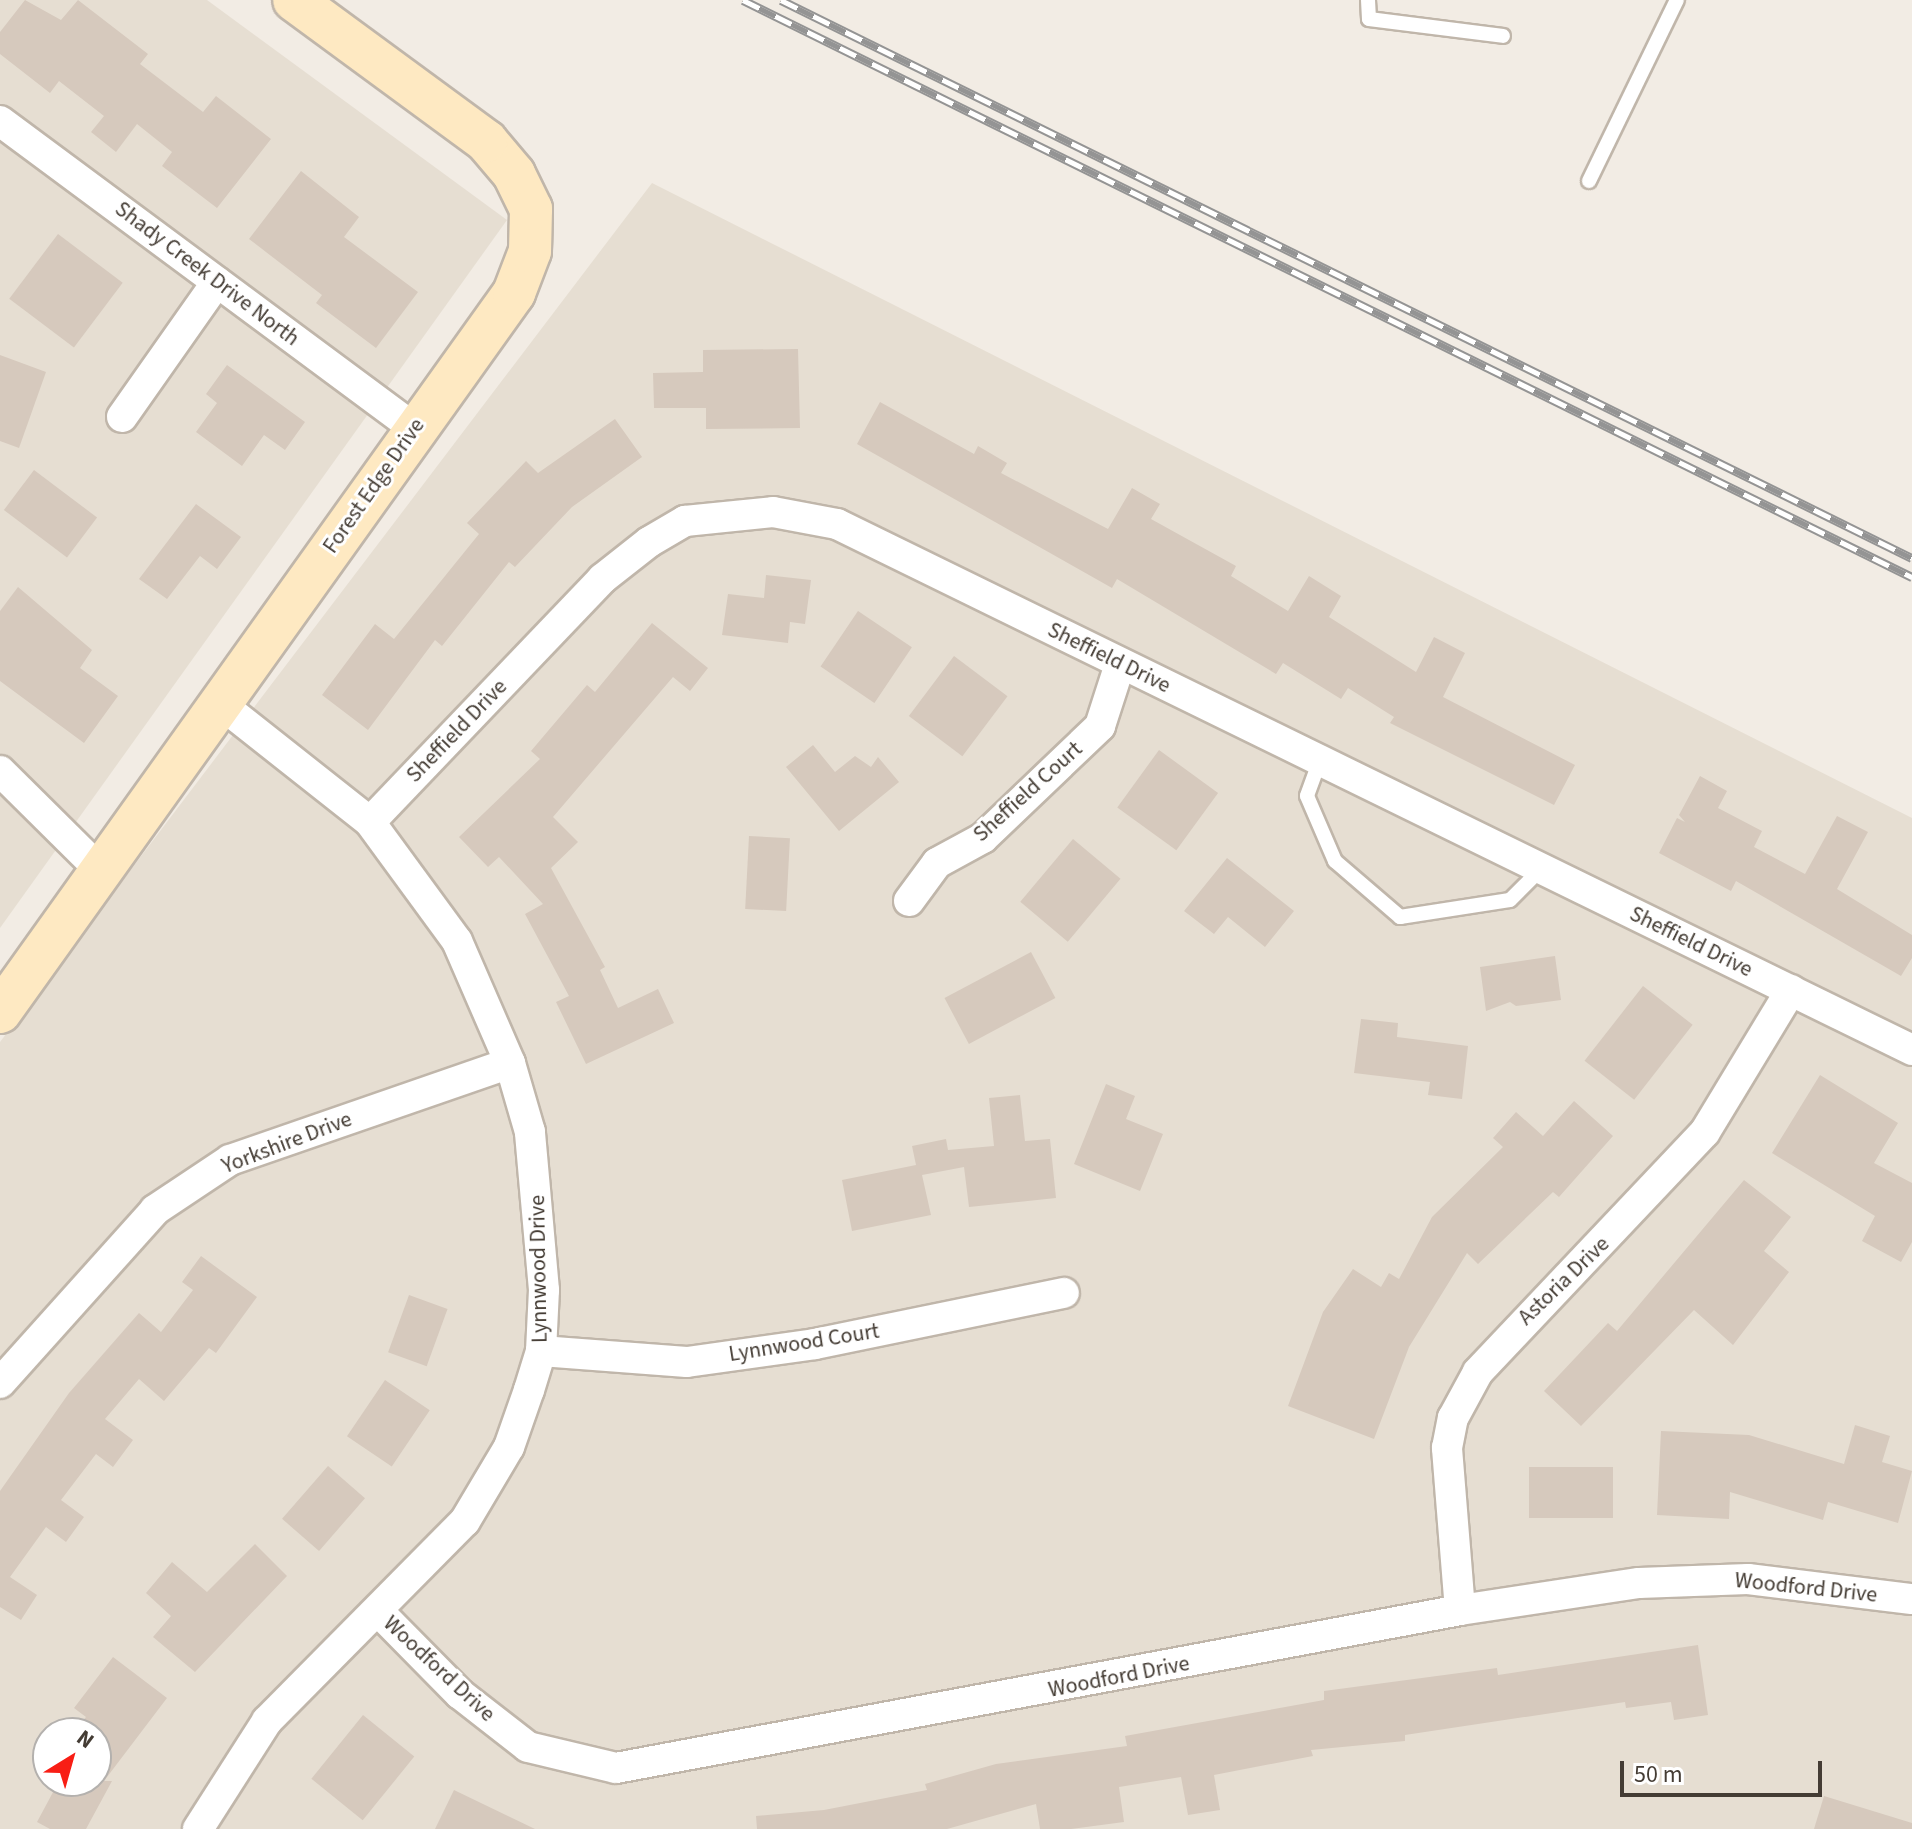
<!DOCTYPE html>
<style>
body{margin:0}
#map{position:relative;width:1912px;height:1829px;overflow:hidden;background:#f2ece4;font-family:"Source Sans 3",sans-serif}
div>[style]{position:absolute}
.residential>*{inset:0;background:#e6ded2}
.building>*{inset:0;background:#d6c9bd;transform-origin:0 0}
.roads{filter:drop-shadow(2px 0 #c0b6aa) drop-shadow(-2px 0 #c0b6aa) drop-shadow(0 2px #c0b6aa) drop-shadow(0 -2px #c0b6aa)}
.lane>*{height:14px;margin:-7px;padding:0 7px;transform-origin:7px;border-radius:7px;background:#fff}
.street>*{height:30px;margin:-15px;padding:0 15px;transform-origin:15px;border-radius:15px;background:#fff}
.secondary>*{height:42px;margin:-21px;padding:0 21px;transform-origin:21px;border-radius:21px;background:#fee9c2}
.rail>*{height:9px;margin-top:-4.5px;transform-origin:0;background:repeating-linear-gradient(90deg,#fff 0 18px,#949494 0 36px);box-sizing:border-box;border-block:2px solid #949494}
span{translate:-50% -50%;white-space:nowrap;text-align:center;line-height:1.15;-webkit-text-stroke:6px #fff;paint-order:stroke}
.street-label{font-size:22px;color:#443c34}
.north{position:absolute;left:32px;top:1717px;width:80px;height:80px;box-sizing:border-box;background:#fff;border:2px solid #b4b1ae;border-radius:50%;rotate:37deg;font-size:22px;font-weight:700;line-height:32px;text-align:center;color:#443c34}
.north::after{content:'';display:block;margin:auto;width:28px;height:36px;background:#f81e15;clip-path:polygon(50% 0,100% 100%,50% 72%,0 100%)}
.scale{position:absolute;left:1620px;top:1761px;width:202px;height:36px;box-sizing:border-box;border:4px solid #443c34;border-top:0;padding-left:10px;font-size:24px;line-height:28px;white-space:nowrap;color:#443c34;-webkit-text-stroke:6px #fff;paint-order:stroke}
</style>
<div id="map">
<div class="residential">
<i style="clip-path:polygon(0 0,207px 0,507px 220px,0 928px)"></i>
<i style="clip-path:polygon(evenodd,652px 183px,1912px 818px,1912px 1829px,0 1829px,0 1042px,652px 183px,48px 1733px,96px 1733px,96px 1781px,48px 1781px,48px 1733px)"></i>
</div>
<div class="building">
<i style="clip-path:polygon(25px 0,61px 20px,78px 0,148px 54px,140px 64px,203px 112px,216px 96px,271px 139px,217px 208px,162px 166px,172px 152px,137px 124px,116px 152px,91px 132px,104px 116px,59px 81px,50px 93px,0 54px,0 32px)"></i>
<i style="clip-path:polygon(301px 171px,359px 217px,344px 237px,418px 292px,376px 348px,316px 303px,322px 295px,249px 239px)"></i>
<i style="left:58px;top:234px;width:81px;height:81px;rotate:37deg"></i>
<i style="clip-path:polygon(798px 349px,800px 428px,706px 429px,706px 408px,654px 408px,653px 373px,703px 372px,703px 350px)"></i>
<i style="clip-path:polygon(0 355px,46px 372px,19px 448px,0 441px)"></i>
<i style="clip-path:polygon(227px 365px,305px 422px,285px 450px,264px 435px,242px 466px,196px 432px,217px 403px,206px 394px)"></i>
<i style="clip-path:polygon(880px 402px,974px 454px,978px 446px,1007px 463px,1001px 473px,1108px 529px,1132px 488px,1160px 504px,1151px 519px,1236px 566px,1231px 576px,1288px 611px,1309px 576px,1341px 596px,1329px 617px,1416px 672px,1434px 637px,1465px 653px,1443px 697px,1575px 765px,1554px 805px,1390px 723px,1394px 717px,1348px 688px,1341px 699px,1283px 663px,1276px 674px,1117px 579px,1112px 588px,857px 444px)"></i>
<i style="clip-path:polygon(615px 419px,642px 457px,572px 507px,515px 567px,509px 562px,442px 646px,435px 640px,368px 730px,322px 695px,375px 624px,394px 639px,479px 534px,467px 523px,526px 461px,538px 473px)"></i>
<i style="left:34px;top:470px;width:79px;height:50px;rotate:37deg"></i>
<i style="clip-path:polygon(196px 504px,241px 537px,217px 569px,200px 556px,167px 599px,139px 579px)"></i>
<i style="clip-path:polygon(766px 575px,811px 580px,805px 624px,790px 622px,788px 643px,722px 635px,728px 594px,764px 598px)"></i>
<i style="clip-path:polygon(18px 587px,92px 650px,80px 668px,118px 696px,84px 743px,0 681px,0 611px)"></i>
<i style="left:858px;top:611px;width:65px;height:67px;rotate:34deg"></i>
<i style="clip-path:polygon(652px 623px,708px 668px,690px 691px,673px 677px,553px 817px,578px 842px,551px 868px,605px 967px,600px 970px,618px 1008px,658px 989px,674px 1023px,586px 1064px,556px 1002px,569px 996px,525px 914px,543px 904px,499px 857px,488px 867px,459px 837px,540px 759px,531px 751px,587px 685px,595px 692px)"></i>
<i style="left:954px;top:656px;width:67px;height:75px;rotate:37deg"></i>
<i style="clip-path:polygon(813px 745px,835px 772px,855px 756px,871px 767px,878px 757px,899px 782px,839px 831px,786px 767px)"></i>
<i style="left:1159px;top:750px;width:73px;height:71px;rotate:36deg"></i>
<i style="clip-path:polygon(1700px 776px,1727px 791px,1718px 808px,1762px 831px,1754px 847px,1805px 874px,1837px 816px,1868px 832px,1837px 889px,1912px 935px,1912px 958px,1901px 976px,1736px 881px,1731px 891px,1659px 853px,1677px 818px,1685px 822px,1679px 815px)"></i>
<i style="left:749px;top:836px;width:41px;height:73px;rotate:3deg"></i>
<i style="left:1073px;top:839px;width:62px;height:82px;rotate:40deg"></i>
<i style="clip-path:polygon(1227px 858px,1294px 911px,1265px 947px,1228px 917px,1214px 934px,1184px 911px)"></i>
<i style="left:1031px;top:952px;width:52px;height:98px;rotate:62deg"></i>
<i style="clip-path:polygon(1555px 956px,1561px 1000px,1516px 1006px,1510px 1002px,1486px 1011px,1480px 967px)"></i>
<i style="left:1643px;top:986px;width:63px;height:95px;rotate:38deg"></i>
<i style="clip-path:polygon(1361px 1019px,1398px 1023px,1397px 1037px,1468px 1046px,1462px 1099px,1428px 1095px,1430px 1082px,1354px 1073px)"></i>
<i style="clip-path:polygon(1820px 1075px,1898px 1123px,1874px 1163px,1912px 1183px,1912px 1242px,1901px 1262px,1862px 1241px,1875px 1216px,1772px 1153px)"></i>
<i style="clip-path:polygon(1106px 1084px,1135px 1096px,1126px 1119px,1163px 1134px,1140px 1191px,1074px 1164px)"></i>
<i style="clip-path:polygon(1020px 1095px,1025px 1141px,1050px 1139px,1056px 1198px,969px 1207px,964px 1167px,922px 1175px,931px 1215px,852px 1231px,842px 1180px,916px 1165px,912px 1146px,946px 1139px,948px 1150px,994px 1146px,989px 1098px)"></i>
<i style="clip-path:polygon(1574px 1101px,1613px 1136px,1559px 1197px,1553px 1192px,1478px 1264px,1467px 1253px,1409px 1347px,1374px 1439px,1288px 1406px,1323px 1312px,1353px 1269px,1381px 1287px,1389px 1273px,1399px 1279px,1432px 1217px,1503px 1147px,1493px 1138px,1516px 1112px,1543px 1136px)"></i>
<i style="clip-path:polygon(1744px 1180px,1791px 1217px,1764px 1251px,1789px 1272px,1733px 1345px,1694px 1310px,1581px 1426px,1544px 1391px,1608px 1323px,1617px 1331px)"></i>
<i style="clip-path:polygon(201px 1256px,257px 1297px,216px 1353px,209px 1348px,164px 1401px,139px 1379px,105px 1419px,133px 1440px,113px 1467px,96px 1454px,61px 1500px,84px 1517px,66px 1542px,46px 1527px,10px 1577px,37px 1595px,21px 1620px,0 1607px,0 1491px,69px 1393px,139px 1313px,161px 1332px,193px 1290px,182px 1282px)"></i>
<i style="left:409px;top:1295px;width:41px;height:61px;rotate:20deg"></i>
<i style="left:385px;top:1380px;width:54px;height:68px;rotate:34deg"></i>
<i style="clip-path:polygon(1855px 1425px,1890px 1436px,1882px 1462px,1912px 1471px,1898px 1523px,1828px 1502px,1823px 1520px,1730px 1492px,1729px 1519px,1657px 1515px,1661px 1431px,1749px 1435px,1844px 1464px)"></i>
<i style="left:328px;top:1466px;width:49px;height:70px;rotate:41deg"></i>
<i style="left:1529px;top:1467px;width:84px;height:51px"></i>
<i style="clip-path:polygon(255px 1544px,287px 1576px,195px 1672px,153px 1637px,171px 1616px,146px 1593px,172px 1562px,207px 1592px)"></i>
<i style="clip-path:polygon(1698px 1645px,1708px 1715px,1674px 1720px,1671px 1702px,1626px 1708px,1625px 1702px,1405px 1735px,1405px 1741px,1311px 1750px,1313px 1756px,1214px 1775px,1220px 1810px,1188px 1815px,1181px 1777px,1119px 1787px,1124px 1822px,1071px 1829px,1040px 1829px,1036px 1804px,947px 1829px,757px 1829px,756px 1816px,824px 1810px,927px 1790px,925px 1784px,996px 1764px,1127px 1746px,1125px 1736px,1324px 1700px,1324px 1691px,1497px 1668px,1498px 1675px)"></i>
<i style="clip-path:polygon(113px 1657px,167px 1698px,104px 1781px,112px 1781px,86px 1829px,50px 1829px,37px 1822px,59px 1781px,96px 1781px,96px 1733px,73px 1733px,86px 1717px,74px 1708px)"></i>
<i style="left:363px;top:1715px;width:66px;height:82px;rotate:39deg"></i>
<i style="clip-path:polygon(454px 1790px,535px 1829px,435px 1829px)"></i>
<i style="clip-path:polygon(1824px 1796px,1912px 1823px,1912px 1829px,1814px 1829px)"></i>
</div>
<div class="roads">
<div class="lane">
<i style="left:1368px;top:0;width:19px;rotate:87deg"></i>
<i style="left:1369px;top:19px;width:135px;rotate:7.2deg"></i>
<i style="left:1589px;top:181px;width:201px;rotate:-64.1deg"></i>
<i style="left:1320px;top:760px;width:38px;rotate:110deg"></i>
<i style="left:1307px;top:796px;width:71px;rotate:66.7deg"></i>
<i style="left:1335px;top:861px;width:86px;rotate:40.7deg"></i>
<i style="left:1400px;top:917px;width:111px;rotate:-8.8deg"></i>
<i style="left:1510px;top:900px;width:44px;rotate:-45deg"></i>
</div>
<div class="street">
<i style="left:0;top:121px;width:515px;rotate:36.56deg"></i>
<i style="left:122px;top:417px;width:165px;rotate:-54.9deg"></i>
<i style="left:0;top:771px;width:145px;rotate:44.7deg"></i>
<i style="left:370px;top:822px;width:336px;rotate:-46.3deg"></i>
<i style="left:602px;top:579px;width:60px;rotate:-38.2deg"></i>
<i style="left:649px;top:542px;width:42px;rotate:-30.3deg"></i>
<i style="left:685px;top:521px;width:88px;rotate:-5.8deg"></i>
<i style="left:773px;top:512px;width:65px;rotate:10.6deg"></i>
<i style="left:837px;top:524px;width:1197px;rotate:26.07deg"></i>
<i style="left:909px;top:901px;width:47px;rotate:-53.6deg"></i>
<i style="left:937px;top:863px;width:52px;rotate:-28.5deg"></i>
<i style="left:983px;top:838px;width:162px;rotate:-43.7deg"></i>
<i style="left:1100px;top:726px;width:65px;rotate:-72.1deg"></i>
<i style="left:541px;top:1351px;width:146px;rotate:4.3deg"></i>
<i style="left:687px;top:1362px;width:129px;rotate:-8deg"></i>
<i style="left:815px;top:1344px;width:254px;rotate:-11.6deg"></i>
<i style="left:0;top:1383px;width:232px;rotate:-48.1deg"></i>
<i style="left:155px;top:1210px;width:90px;rotate:-33.7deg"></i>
<i style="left:230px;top:1160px;width:296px;rotate:-19.1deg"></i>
<i style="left:1460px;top:1610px;width:163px;rotate:-94.6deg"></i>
<i style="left:1447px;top:1448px;width:31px;rotate:-79deg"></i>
<i style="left:1453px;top:1418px;width:52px;rotate:-61.5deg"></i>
<i style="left:1478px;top:1372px;width:330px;rotate:-46.6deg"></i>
<i style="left:1705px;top:1132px;width:166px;rotate:-58.8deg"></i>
<i style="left:379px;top:1612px;width:115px;rotate:45.4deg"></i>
<i style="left:460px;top:1694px;width:86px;rotate:37.9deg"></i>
<i style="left:528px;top:1747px;width:90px;rotate:13.4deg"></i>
<i style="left:616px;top:1768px;width:859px;rotate:-10.6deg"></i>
<i style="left:1460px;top:1610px;width:181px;rotate:-8.6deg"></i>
<i style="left:1639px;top:1583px;width:109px;rotate:-2.1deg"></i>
<i style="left:1748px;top:1579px;width:165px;rotate:7deg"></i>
<i style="left:198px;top:1829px;width:128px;rotate:-57.4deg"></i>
<i style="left:267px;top:1721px;width:281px;rotate:-45.3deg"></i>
<i style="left:465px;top:1521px;width:86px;rotate:-59.3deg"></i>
<i style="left:509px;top:1447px;width:60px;rotate:-70.7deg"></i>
<i style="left:529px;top:1390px;width:41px;rotate:-72.9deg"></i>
<i style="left:541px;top:1351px;width:61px;rotate:-87.2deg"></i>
<i style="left:544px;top:1290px;width:159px;rotate:-95.1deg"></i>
<i style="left:530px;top:1132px;width:72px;rotate:-106.2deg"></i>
<i style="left:510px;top:1063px;width:133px;rotate:-113.5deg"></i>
<i style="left:457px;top:941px;width:147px;rotate:-126.2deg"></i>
<i style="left:370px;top:822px;width:189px;rotate:-141.7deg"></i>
</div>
<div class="secondary">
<i style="left:0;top:1012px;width:884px;rotate:-54.44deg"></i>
<i style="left:514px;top:293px;width:45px;rotate:-69.1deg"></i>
<i style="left:530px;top:251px;width:42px;rotate:-88.6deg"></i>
<i style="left:531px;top:209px;width:39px;rotate:-116deg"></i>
<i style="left:514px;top:174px;width:43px;rotate:-130.3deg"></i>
<i style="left:486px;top:141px;width:238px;rotate:-143.7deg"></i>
</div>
</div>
<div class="rail">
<i style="left:743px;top:0;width:1304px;rotate:26.27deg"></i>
<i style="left:781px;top:0;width:1261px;rotate:26.26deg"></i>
</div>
<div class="street-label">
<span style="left:207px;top:274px;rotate:37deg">Shady Creek Drive North</span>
<span style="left:374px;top:486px;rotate:-55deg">Forest Edge Drive</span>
<span style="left:1109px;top:658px;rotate:26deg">Sheffield Drive</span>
<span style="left:457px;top:731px;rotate:-46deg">Sheffield Drive</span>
<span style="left:1028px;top:792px;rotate:-42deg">Sheffield Court</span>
<span style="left:1691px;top:942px;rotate:26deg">Sheffield Drive</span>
<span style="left:287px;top:1143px;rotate:-21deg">Yorkshire Drive</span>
<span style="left:539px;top:1269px;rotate:-91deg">Lynnwood Drive</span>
<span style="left:1564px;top:1281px;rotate:-44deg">Astoria Drive</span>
<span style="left:804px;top:1343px;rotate:-9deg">Lynnwood Court</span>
<span style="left:1806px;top:1588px;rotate:6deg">Woodford Drive</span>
<span style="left:439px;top:1669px;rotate:43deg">Woodford Drive</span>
<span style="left:1119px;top:1677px;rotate:-11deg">Woodford Drive</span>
</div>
<div class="north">N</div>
<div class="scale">50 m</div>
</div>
